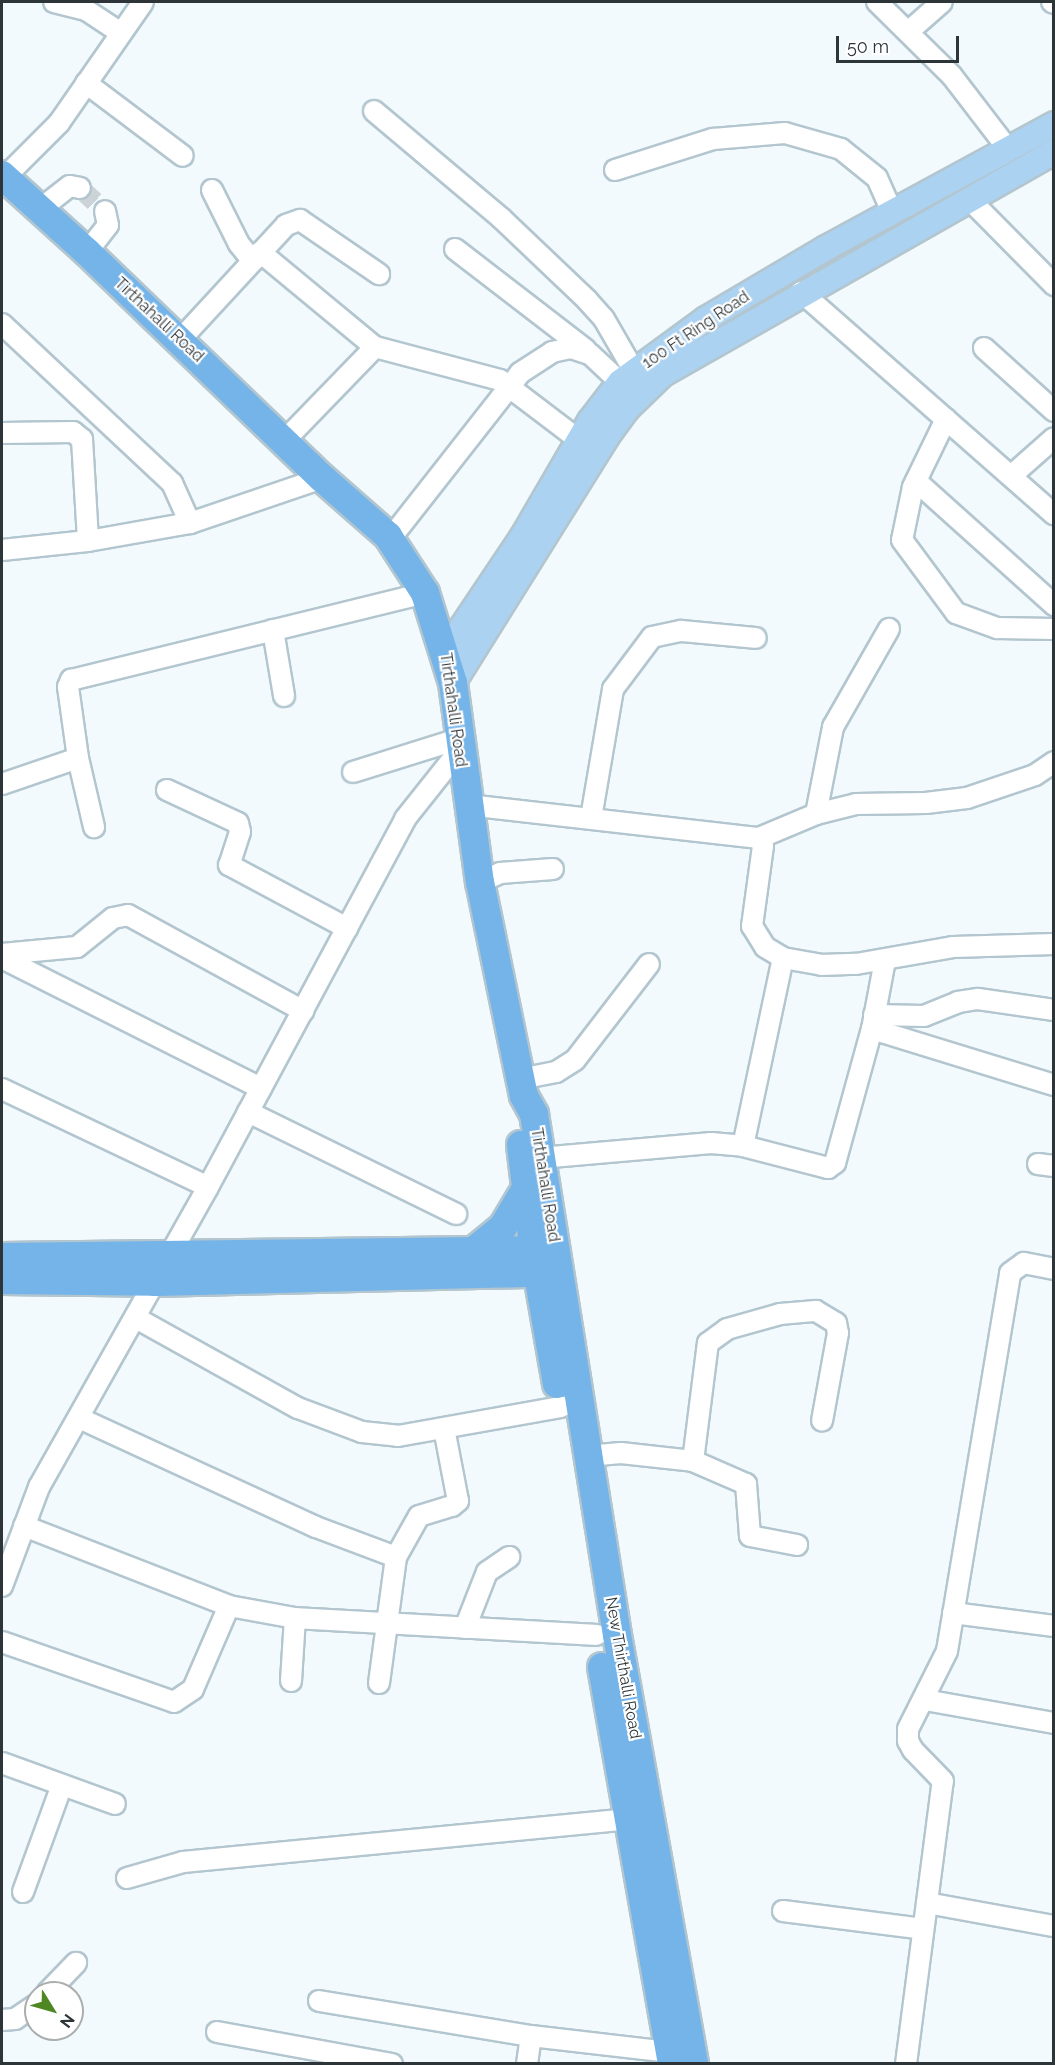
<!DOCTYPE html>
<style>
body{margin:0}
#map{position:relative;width:1055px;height:2065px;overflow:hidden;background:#f2fafe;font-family:Raleway,sans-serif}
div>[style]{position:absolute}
.minor-tunnel>*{height:20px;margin-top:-10px;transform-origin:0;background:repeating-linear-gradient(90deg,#cbd3d6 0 20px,transparent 0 30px)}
.roads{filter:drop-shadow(2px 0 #b3c6cf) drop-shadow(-2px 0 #b3c6cf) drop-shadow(0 2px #b3c6cf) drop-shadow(0 -2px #b3c6cf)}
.minor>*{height:20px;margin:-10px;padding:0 10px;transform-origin:10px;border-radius:10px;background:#fff}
.major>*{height:24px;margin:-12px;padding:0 12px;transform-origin:12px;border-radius:12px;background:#acd2f2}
.highway>*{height:28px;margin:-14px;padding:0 14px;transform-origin:14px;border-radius:14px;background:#74b4e9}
span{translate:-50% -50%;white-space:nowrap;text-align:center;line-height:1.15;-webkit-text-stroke:4.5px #fff;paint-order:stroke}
.street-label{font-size:16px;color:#2d3538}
.frame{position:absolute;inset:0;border:3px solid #2d3538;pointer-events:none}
.north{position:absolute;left:24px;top:1981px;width:60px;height:60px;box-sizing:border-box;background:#fff;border:2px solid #abaeaf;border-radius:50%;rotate:127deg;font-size:16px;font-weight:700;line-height:24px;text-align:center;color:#2d3538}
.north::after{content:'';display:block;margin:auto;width:21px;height:27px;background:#4f8723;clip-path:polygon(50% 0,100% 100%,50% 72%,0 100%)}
.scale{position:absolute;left:836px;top:36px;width:123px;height:27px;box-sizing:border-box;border:3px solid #2d3538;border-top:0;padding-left:8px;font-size:18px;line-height:21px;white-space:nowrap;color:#2d3538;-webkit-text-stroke:4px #fff;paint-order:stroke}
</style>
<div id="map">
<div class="minor-tunnel">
<i style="left:80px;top:188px;width:34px;rotate:43deg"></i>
</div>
<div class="roads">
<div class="minor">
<i style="left:54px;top:2px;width:33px;rotate:14deg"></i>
<i style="left:86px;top:10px;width:42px;rotate:33.3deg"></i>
<i style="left:877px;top:2px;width:105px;rotate:44.6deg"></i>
<i style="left:952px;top:76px;width:92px;rotate:52.5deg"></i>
<i style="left:1052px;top:2px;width:2px;rotate:27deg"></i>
<i style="left:908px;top:32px;width:45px;rotate:-41.4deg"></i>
<i style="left:86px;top:83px;width:121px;rotate:37deg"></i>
<i style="left:374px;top:111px;width:166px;rotate:40.1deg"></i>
<i style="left:501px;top:218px;width:119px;rotate:43.6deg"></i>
<i style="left:587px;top:300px;width:25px;rotate:48deg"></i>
<i style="left:604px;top:319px;width:60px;rotate:60deg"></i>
<i style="left:615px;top:170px;width:103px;rotate:-17.6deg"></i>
<i style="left:713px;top:139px;width:72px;rotate:-4.8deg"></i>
<i style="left:785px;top:133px;width:58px;rotate:15.9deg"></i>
<i style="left:841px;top:149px;width:46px;rotate:38.9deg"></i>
<i style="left:877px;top:178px;width:37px;rotate:66deg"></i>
<i style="left:4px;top:178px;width:78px;rotate:-45deg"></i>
<i style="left:59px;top:123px;width:147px;rotate:-55.2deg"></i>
<i style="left:212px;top:190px;width:60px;rotate:63.4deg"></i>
<i style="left:239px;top:244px;width:22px;rotate:51deg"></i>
<i style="left:970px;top:200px;width:120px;rotate:45.3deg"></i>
<i style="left:39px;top:210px;width:39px;rotate:-38deg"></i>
<i style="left:70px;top:186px;width:10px;rotate:11deg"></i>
<i style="left:455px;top:249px;width:165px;rotate:37.6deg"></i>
<i style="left:87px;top:252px;width:34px;rotate:-52deg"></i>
<i style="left:108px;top:225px;width:14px;rotate:-102deg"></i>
<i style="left:260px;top:252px;width:149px;rotate:39.6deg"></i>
<i style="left:375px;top:347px;width:129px;rotate:14.8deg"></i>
<i style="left:500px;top:380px;width:99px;rotate:37.2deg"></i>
<i style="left:801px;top:292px;width:337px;rotate:41.3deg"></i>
<i style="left:2px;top:324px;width:233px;rotate:43.1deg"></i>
<i style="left:172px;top:483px;width:44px;rotate:65.8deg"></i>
<i style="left:180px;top:340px;width:156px;rotate:-47.3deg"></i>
<i style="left:286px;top:225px;width:15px;rotate:-20deg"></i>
<i style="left:300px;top:220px;width:96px;rotate:34.4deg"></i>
<i style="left:984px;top:348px;width:94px;rotate:42deg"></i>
<i style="left:946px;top:419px;width:76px;rotate:115.9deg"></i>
<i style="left:913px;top:487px;width:54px;rotate:101.7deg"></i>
<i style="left:902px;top:540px;width:91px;rotate:53.5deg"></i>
<i style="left:956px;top:613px;width:44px;rotate:20.1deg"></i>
<i style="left:997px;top:628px;width:57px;rotate:1deg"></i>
<i style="left:2px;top:433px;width:71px;rotate:-0.8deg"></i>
<i style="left:73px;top:432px;width:11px;rotate:38deg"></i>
<i style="left:82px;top:439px;width:102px;rotate:86.6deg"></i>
<i style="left:285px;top:440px;width:129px;rotate:-45.9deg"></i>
<i style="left:1011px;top:476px;width:57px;rotate:-41.5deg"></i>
<i style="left:916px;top:481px;width:186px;rotate:41.9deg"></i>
<i style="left:390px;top:539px;width:211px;rotate:-51.9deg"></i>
<i style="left:520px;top:373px;width:38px;rotate:-33deg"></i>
<i style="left:552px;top:352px;width:19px;rotate:-12deg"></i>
<i style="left:571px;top:348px;width:20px;rotate:18deg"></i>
<i style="left:590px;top:354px;width:41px;rotate:43deg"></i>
<i style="left:2px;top:550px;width:86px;rotate:-6deg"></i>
<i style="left:88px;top:541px;width:104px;rotate:-10deg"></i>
<i style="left:190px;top:523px;width:139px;rotate:-18.8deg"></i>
<i style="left:273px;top:630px;width:67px;rotate:80.5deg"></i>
<i style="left:78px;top:758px;width:71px;rotate:76.9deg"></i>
<i style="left:353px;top:772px;width:110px;rotate:-17.4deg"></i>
<i style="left:2px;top:784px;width:80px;rotate:-18.9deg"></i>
<i style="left:78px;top:758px;width:72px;rotate:-98deg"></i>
<i style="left:68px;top:687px;width:8px;rotate:-67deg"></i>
<i style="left:71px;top:680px;width:365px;rotate:-13.8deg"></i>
<i style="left:167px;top:790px;width:78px;rotate:24.9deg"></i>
<i style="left:238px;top:823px;width:9px;rotate:77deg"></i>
<i style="left:240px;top:832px;width:35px;rotate:108deg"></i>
<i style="left:229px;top:865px;width:134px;rotate:28.1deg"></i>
<i style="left:468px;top:805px;width:293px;rotate:6.5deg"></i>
<i style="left:759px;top:838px;width:9px;rotate:63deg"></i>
<i style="left:763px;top:846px;width:81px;rotate:97.8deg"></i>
<i style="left:752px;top:926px;width:25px;rotate:58deg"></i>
<i style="left:765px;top:947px;width:21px;rotate:31deg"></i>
<i style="left:783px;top:958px;width:39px;rotate:10deg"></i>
<i style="left:821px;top:965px;width:35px;rotate:-2deg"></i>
<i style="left:856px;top:964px;width:98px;rotate:-9.9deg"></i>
<i style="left:953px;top:947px;width:101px;rotate:-1.7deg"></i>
<i style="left:816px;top:814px;width:89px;rotate:-78.9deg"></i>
<i style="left:833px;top:727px;width:113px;rotate:-60.3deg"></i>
<i style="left:591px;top:818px;width:131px;rotate:-80.3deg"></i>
<i style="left:613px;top:689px;width:65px;rotate:-53.1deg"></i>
<i style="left:652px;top:637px;width:30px;rotate:-12deg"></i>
<i style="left:681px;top:631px;width:75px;rotate:5.3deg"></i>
<i style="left:759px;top:838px;width:62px;rotate:-22.8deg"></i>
<i style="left:816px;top:814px;width:41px;rotate:-14deg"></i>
<i style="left:856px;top:804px;width:70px;rotate:-0.8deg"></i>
<i style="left:926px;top:803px;width:41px;rotate:-7deg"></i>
<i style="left:967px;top:798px;width:72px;rotate:-18.7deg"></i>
<i style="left:1035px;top:775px;width:23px;rotate:-34deg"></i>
<i style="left:480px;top:882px;width:22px;rotate:-24deg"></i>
<i style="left:500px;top:873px;width:53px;rotate:-4.3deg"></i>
<i style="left:2px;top:954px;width:75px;rotate:-5.3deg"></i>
<i style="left:77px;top:947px;width:46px;rotate:-38.9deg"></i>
<i style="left:113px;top:918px;width:15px;rotate:-11deg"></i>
<i style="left:128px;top:915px;width:200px;rotate:28.7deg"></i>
<i style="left:2px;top:958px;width:290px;rotate:26.7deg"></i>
<i style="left:874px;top:1015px;width:50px;rotate:1.1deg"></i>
<i style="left:924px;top:1016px;width:37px;rotate:-22deg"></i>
<i style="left:958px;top:1002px;width:20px;rotate:-9deg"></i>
<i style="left:978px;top:999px;width:77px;rotate:8.2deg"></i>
<i style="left:872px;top:1029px;width:190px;rotate:17.1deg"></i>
<i style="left:520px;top:1079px;width:37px;rotate:-11deg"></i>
<i style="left:556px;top:1072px;width:22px;rotate:-32deg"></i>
<i style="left:575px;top:1060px;width:121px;rotate:-52.4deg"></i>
<i style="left:2px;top:1089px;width:228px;rotate:25.4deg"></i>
<i style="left:248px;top:1112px;width:232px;rotate:26.1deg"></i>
<i style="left:743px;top:1146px;width:192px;rotate:-78deg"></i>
<i style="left:540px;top:1158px;width:172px;rotate:-5deg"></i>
<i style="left:711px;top:1143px;width:32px;rotate:5deg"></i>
<i style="left:743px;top:1146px;width:88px;rotate:14.5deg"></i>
<i style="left:828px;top:1168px;width:9px;rotate:-36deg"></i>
<i style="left:835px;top:1163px;width:139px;rotate:-74.6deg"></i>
<i style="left:872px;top:1029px;width:70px;rotate:-79.3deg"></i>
<i style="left:1038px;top:1164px;width:16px;rotate:7deg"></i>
<i style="left:136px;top:1318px;width:185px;rotate:29.1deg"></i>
<i style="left:298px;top:1408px;width:68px;rotate:20.6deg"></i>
<i style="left:362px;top:1432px;width:36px;rotate:6deg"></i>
<i style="left:398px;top:1436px;width:166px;rotate:-10.1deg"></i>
<i style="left:79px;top:1418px;width:261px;rotate:24.7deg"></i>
<i style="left:316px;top:1527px;width:85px;rotate:20.6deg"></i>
<i style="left:587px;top:1456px;width:34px;rotate:-5deg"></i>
<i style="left:621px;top:1453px;width:72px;rotate:6.3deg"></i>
<i style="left:693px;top:1461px;width:119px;rotate:-82.8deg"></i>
<i style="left:708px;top:1343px;width:24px;rotate:-36deg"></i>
<i style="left:727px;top:1329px;width:55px;rotate:-15.8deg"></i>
<i style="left:780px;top:1314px;width:36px;rotate:-5deg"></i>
<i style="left:816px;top:1311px;width:23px;rotate:31deg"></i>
<i style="left:836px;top:1323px;width:10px;rotate:79deg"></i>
<i style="left:838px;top:1333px;width:89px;rotate:100.3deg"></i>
<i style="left:693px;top:1461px;width:58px;rotate:23.5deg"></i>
<i style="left:746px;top:1484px;width:52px;rotate:85.6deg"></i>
<i style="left:750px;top:1536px;width:48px;rotate:10.8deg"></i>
<i style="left:24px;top:1526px;width:220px;rotate:21.3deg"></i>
<i style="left:229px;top:1606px;width:67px;rotate:10.3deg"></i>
<i style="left:295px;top:1618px;width:302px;rotate:3.2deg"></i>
<i style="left:2px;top:1586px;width:106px;rotate:-69.5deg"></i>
<i style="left:39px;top:1487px;width:344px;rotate:-60.6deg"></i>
<i style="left:208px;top:1187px;width:417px;rotate:-61.8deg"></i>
<i style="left:405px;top:819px;width:87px;rotate:-51.5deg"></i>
<i style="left:953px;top:1613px;width:102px;rotate:7.3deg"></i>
<i style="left:465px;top:1628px;width:60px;rotate:-68.6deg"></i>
<i style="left:487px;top:1572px;width:27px;rotate:-34deg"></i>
<i style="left:2px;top:1642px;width:182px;rotate:19.2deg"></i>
<i style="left:174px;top:1702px;width:23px;rotate:-34deg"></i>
<i style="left:193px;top:1689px;width:90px;rotate:-66.6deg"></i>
<i style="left:291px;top:1681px;width:63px;rotate:-86.4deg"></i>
<i style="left:379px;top:1683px;width:127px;rotate:-82.3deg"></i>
<i style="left:396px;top:1557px;width:47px;rotate:-60.7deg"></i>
<i style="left:419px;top:1516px;width:34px;rotate:-17deg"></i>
<i style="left:452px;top:1506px;width:8px;rotate:-40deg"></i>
<i style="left:458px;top:1501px;width:74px;rotate:-100.9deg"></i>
<i style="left:925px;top:1700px;width:131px;rotate:10.1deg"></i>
<i style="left:2px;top:1763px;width:120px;rotate:19.9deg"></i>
<i style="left:127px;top:1878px;width:58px;rotate:-15.9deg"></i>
<i style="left:183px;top:1862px;width:446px;rotate:-5.5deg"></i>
<i style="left:23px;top:1892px;width:114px;rotate:-70deg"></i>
<i style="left:927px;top:1903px;width:129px;rotate:10.3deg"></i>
<i style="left:783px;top:1911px;width:141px;rotate:7.3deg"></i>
<i style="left:47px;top:1993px;width:42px;rotate:-46deg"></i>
<i style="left:319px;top:2001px;width:215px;rotate:9.4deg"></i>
<i style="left:531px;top:2036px;width:140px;rotate:6.6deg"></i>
<i style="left:2px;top:2020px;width:13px;rotate:-4deg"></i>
<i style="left:15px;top:2019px;width:25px;rotate:-34deg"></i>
<i style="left:217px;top:2032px;width:178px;rotate:10.4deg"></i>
<i style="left:527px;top:2064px;width:28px;rotate:-82deg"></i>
<i style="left:906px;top:2064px;width:285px;rotate:-82.6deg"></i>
<i style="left:943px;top:1781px;width:43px;rotate:-134.1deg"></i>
<i style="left:913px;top:1750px;width:10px;rotate:-119deg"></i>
<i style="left:908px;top:1741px;width:12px;rotate:-90deg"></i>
<i style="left:908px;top:1729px;width:87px;rotate:-63.4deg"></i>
<i style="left:947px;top:1651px;width:383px;rotate:-80.5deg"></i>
<i style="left:1010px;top:1273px;width:17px;rotate:-36deg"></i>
<i style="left:1024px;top:1263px;width:31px;rotate:11deg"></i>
</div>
<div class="major">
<i style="left:446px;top:651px;width:138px;rotate:-56.2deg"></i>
<i style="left:523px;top:536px;width:133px;rotate:-59.8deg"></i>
<i style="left:590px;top:421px;width:49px;rotate:-52.4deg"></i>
<i style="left:620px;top:382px;width:107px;rotate:-36.2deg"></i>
<i style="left:706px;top:319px;width:139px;rotate:-30.6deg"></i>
<i style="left:826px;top:248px;width:260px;rotate:-28.5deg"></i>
<i style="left:453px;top:683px;width:292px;rotate:-58deg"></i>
<i style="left:608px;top:435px;width:32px;rotate:-54deg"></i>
<i style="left:627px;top:409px;width:50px;rotate:-44.2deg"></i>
<i style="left:663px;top:374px;width:450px;rotate:-29.6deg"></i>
</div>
<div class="highway">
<i style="left:2px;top:175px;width:115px;rotate:42.2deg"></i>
<i style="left:87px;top:252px;width:326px;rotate:43.9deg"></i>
<i style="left:322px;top:478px;width:88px;rotate:41.3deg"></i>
<i style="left:388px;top:536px;width:68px;rotate:57deg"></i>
<i style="left:425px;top:593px;width:94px;rotate:72.7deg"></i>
<i style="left:453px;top:683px;width:201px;rotate:82.3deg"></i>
<i style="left:480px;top:882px;width:218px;rotate:78.4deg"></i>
<i style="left:524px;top:1096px;width:21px;rotate:61deg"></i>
<i style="left:534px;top:1114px;width:528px;rotate:80.95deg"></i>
<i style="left:617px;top:1635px;width:436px;rotate:79.8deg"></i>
<i style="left:521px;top:1145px;width:108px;rotate:83.1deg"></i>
<i style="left:534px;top:1252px;width:134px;rotate:80.1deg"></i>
<i style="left:471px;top:1253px;width:41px;rotate:-39.1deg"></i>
<i style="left:503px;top:1227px;width:43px;rotate:-59.3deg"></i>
<i style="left:2px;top:1257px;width:549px;rotate:-0.73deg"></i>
<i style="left:2px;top:1280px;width:153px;rotate:0.7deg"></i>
<i style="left:155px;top:1282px;width:402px;rotate:-1.4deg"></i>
<i style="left:602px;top:1667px;width:403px;rotate:80deg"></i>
</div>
</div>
<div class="street-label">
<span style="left:159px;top:320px;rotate:43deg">Tirthahalli Road</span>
<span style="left:696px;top:330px;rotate:-34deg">100 Ft Ring Road</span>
<span style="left:453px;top:710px;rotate:82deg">Tirthahalli Road</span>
<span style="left:545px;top:1185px;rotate:81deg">Tirthahalli Road</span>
<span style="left:623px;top:1668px;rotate:80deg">New Thirthalli Road</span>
</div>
<div class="frame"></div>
<div class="north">N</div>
<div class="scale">50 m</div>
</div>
